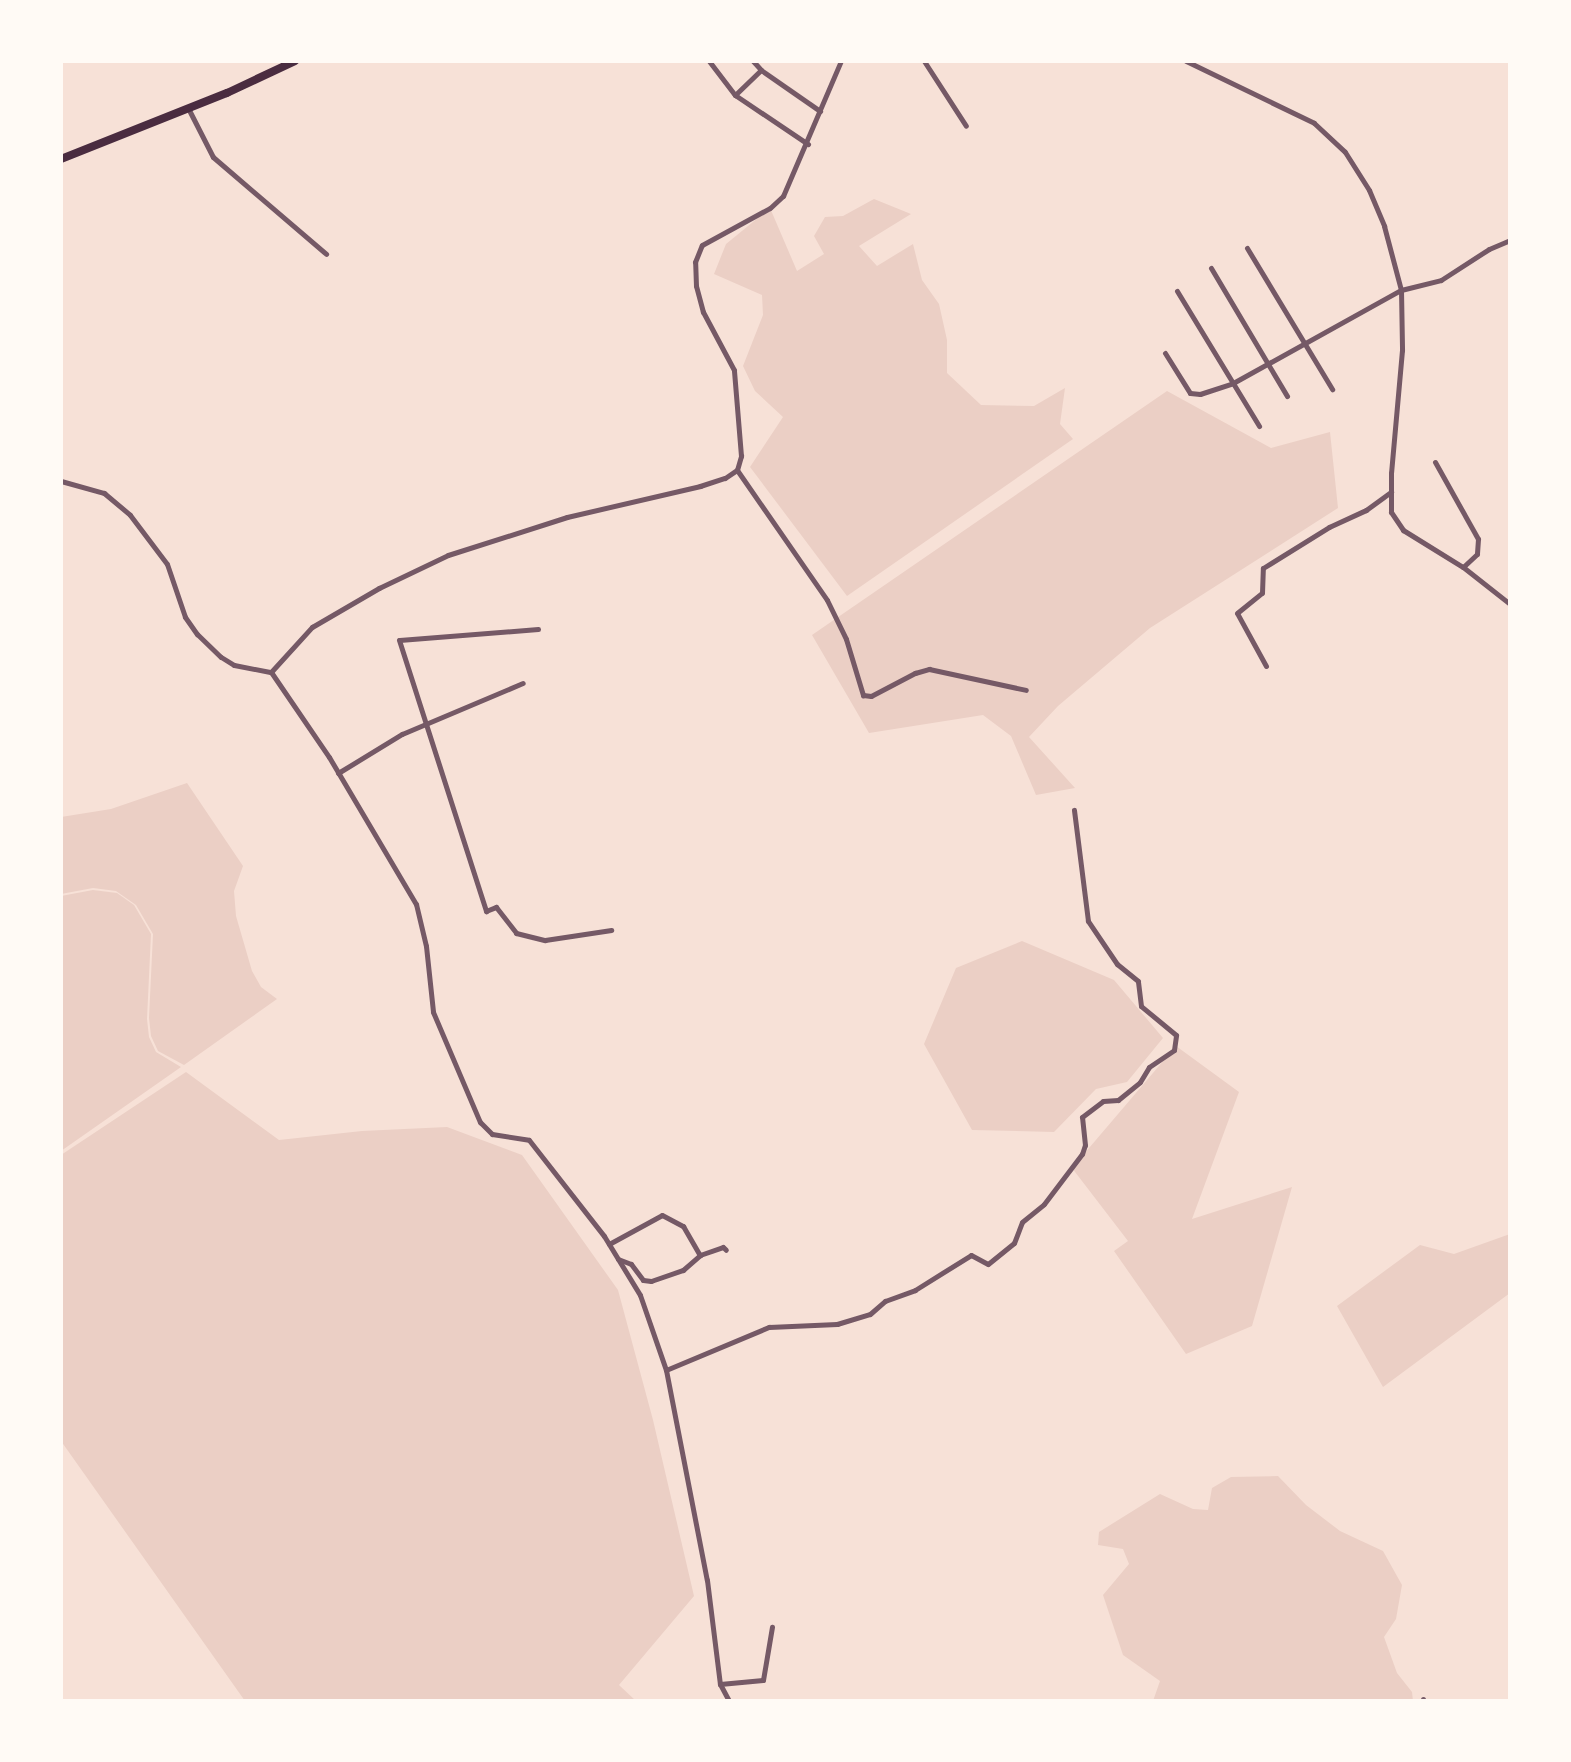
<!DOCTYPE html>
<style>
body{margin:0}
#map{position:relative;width:1571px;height:1762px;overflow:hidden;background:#f7e1d7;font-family:"Exo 2",sans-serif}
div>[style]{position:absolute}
.green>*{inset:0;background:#ebcfc5}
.minor>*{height:5px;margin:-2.5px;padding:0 2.5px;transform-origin:2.5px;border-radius:2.5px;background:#755966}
.secondary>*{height:8px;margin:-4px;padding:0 4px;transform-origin:4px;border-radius:4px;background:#4a2c40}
span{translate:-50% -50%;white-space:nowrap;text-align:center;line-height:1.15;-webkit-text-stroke:7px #fffaf5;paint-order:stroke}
.frame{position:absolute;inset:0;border:63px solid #fffaf5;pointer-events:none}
</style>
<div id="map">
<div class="green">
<i style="clip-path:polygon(874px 199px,911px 214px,859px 246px,877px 266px,913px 244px,922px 280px,939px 304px,947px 340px,947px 373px,981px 405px,1034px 406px,1065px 388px,1060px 424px,1073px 439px,847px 596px,750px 467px,783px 417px,755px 391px,743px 366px,763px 315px,762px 295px,714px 274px,726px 244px,770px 208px,797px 271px,824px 254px,814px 236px,825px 217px,843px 216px)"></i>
<i style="clip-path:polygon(1167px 391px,1271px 448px,1330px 432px,1338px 508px,1150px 628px,1058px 706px,1029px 737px,1075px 788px,1036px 795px,1011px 736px,983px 715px,869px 733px,812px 635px)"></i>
<i style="clip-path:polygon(187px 783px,243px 866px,234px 891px,236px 916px,252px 971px,261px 987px,277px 999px,184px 1065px,158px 1051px,151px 1036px,149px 1018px,153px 934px,136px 905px,116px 891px,93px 888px,61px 894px,61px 817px,111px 809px)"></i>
<i style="clip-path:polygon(93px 890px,117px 893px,134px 905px,151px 934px,147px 1019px,149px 1037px,156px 1052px,181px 1067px,61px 1151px,61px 896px)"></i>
<i style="clip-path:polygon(1022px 941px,1114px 980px,1163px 1038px,1127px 1082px,1096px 1089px,1054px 1132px,972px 1130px,924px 1044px,956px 968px)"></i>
<i style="clip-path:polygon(1176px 1046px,1239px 1092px,1192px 1219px,1292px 1187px,1252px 1326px,1186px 1354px,1114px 1251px,1128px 1241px,1072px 1168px)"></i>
<i style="clip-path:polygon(186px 1072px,279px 1140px,362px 1131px,447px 1127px,522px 1155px,618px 1290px,653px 1420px,694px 1596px,619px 1685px,636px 1701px,245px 1701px,61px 1441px,61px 1155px)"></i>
<i style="clip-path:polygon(1510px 1234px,1510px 1293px,1383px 1387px,1337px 1306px,1420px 1245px,1454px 1254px)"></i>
<i style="clip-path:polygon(1278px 1476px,1306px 1505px,1340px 1531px,1383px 1551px,1402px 1585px,1396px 1619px,1384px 1637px,1397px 1673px,1412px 1692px,1413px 1701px,1153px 1701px,1160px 1681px,1123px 1655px,1103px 1595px,1129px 1564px,1123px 1549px,1098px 1545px,1099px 1532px,1160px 1494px,1193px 1509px,1208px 1510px,1212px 1488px,1231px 1477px)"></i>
</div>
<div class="minor">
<i style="left:709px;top:61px;width:43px;rotate:52.6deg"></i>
<i style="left:735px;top:95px;width:88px;rotate:33.9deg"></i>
<i style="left:753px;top:61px;width:12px;rotate:48deg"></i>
<i style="left:924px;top:61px;width:77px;rotate:57.1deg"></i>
<i style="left:1186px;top:61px;width:142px;rotate:25.8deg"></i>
<i style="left:1314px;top:123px;width:42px;rotate:43.1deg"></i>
<i style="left:1345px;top:152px;width:45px;rotate:57.7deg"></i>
<i style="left:1369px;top:190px;width:39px;rotate:67deg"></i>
<i style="left:1384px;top:226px;width:66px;rotate:75.1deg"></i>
<i style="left:1401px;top:290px;width:41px;rotate:-14deg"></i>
<i style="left:1441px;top:280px;width:57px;rotate:-32.9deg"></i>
<i style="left:1489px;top:249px;width:23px;rotate:-23deg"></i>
<i style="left:735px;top:95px;width:36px;rotate:-44deg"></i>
<i style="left:761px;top:70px;width:72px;rotate:34.8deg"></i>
<i style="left:188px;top:108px;width:55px;rotate:63deg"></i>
<i style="left:213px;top:157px;width:149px;rotate:40.6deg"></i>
<i style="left:1247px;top:248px;width:165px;rotate:58.9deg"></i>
<i style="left:1211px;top:268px;width:149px;rotate:59.3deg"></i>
<i style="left:1401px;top:290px;width:60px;rotate:89deg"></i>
<i style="left:1402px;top:350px;width:123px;rotate:95.1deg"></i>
<i style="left:1391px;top:473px;width:39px;rotate:90deg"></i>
<i style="left:1391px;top:512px;width:22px;rotate:56deg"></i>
<i style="left:1403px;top:530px;width:70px;rotate:31.7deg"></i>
<i style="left:1463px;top:567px;width:60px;rotate:38.2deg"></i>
<i style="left:1177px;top:291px;width:158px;rotate:58.7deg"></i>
<i style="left:1165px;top:353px;width:47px;rotate:58deg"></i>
<i style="left:1190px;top:393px;width:10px;rotate:6deg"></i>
<i style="left:1200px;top:394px;width:35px;rotate:-18deg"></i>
<i style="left:1233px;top:383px;width:192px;rotate:-29deg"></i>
<i style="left:1435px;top:462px;width:88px;rotate:60.8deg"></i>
<i style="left:1478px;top:539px;width:15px;rotate:94deg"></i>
<i style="left:1477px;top:554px;width:19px;rotate:137deg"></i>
<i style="left:737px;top:470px;width:158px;rotate:55.3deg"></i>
<i style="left:827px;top:600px;width:43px;rotate:64deg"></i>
<i style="left:846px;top:639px;width:59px;rotate:73.1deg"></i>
<i style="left:863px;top:695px;width:8px;rotate:7deg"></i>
<i style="left:871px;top:696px;width:50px;rotate:-27.6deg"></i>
<i style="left:915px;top:673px;width:15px;rotate:-16deg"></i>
<i style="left:929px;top:669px;width:99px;rotate:12.2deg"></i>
<i style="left:61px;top:481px;width:45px;rotate:15.6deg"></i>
<i style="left:104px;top:493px;width:34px;rotate:40deg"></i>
<i style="left:130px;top:515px;width:61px;rotate:52.9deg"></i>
<i style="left:167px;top:564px;width:56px;rotate:71.2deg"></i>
<i style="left:185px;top:617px;width:21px;rotate:55deg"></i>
<i style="left:197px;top:634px;width:33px;rotate:44deg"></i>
<i style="left:221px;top:657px;width:15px;rotate:32deg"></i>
<i style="left:234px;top:665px;width:38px;rotate:11deg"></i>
<i style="left:271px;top:672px;width:103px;rotate:55.7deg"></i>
<i style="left:329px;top:757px;width:171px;rotate:59.4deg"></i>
<i style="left:416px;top:904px;width:43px;rotate:76.6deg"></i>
<i style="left:426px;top:946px;width:66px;rotate:83.9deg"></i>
<i style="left:433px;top:1012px;width:120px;rotate:66.9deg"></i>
<i style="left:480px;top:1122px;width:17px;rotate:45deg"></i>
<i style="left:492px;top:1134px;width:37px;rotate:9deg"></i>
<i style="left:529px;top:1140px;width:122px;rotate:52deg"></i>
<i style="left:604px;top:1236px;width:69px;rotate:58.6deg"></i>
<i style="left:640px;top:1295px;width:79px;rotate:70.9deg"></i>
<i style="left:666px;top:1370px;width:214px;rotate:79deg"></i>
<i style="left:707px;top:1580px;width:105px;rotate:82.9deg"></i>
<i style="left:720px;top:1684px;width:19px;rotate:62deg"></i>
<i style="left:538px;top:629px;width:139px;rotate:175.5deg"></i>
<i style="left:399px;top:640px;width:285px;rotate:72.2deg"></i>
<i style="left:486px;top:911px;width:11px;rotate:-22deg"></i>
<i style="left:496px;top:907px;width:33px;rotate:52deg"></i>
<i style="left:516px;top:933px;width:30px;rotate:14deg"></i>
<i style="left:545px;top:940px;width:67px;rotate:-8.6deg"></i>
<i style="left:1266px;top:666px;width:60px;rotate:-118.7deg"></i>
<i style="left:1237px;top:613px;width:32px;rotate:-39deg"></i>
<i style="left:1262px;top:593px;width:25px;rotate:-88deg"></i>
<i style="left:1263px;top:568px;width:78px;rotate:-31.8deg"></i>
<i style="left:1329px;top:527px;width:41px;rotate:-24.7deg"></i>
<i style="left:1366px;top:510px;width:31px;rotate:-36deg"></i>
<i style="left:271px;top:672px;width:61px;rotate:-47.7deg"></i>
<i style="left:312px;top:627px;width:78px;rotate:-30.2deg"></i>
<i style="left:379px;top:588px;width:76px;rotate:-25.6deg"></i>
<i style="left:448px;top:555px;width:125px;rotate:-17.7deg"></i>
<i style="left:567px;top:517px;width:137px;rotate:-13.1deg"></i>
<i style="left:700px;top:486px;width:26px;rotate:-18deg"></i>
<i style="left:725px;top:478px;width:14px;rotate:-34deg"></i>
<i style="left:737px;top:470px;width:15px;rotate:-74deg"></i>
<i style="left:741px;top:456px;width:86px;rotate:-94.7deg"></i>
<i style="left:734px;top:370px;width:66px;rotate:-118.1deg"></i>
<i style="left:703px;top:312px;width:27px;rotate:-105deg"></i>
<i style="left:696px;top:286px;width:24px;rotate:-92deg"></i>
<i style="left:695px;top:262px;width:18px;rotate:-68deg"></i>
<i style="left:702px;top:245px;width:77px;rotate:-28.6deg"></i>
<i style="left:770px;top:208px;width:18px;rotate:-43deg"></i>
<i style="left:783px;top:196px;width:147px;rotate:-66.8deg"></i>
<i style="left:338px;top:773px;width:75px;rotate:-31.4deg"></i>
<i style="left:402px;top:734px;width:131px;rotate:-22.9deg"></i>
<i style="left:609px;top:1244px;width:60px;rotate:-28.7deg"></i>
<i style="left:662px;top:1215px;width:24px;rotate:28deg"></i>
<i style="left:683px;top:1226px;width:34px;rotate:60deg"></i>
<i style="left:700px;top:1255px;width:24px;rotate:-19deg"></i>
<i style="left:723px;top:1247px;width:4px;rotate:45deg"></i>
<i style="left:618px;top:1259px;width:14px;rotate:21deg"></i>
<i style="left:631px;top:1264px;width:20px;rotate:53deg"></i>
<i style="left:643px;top:1280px;width:8px;rotate:7deg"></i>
<i style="left:651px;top:1281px;width:34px;rotate:-19deg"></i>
<i style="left:683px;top:1270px;width:23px;rotate:-41deg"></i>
<i style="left:666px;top:1370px;width:112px;rotate:-22.7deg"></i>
<i style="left:769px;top:1327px;width:68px;rotate:-2.5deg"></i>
<i style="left:837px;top:1324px;width:34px;rotate:-17deg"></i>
<i style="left:870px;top:1314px;width:20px;rotate:-41deg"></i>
<i style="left:885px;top:1301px;width:32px;rotate:-20deg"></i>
<i style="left:915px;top:1290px;width:66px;rotate:-32deg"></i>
<i style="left:971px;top:1255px;width:19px;rotate:28deg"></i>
<i style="left:988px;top:1264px;width:33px;rotate:-39deg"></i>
<i style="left:1014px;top:1243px;width:22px;rotate:-69deg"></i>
<i style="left:1022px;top:1222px;width:28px;rotate:-39deg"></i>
<i style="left:1044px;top:1204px;width:63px;rotate:-52.8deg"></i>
<i style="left:1082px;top:1154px;width:9px;rotate:-72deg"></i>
<i style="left:1085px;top:1145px;width:28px;rotate:-96deg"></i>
<i style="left:1082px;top:1117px;width:26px;rotate:-37deg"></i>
<i style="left:1103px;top:1101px;width:15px;rotate:-4deg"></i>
<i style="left:1118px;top:1100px;width:28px;rotate:-39deg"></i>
<i style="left:1140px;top:1082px;width:17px;rotate:-59deg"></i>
<i style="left:1149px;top:1067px;width:30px;rotate:-34deg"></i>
<i style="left:1174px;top:1050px;width:15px;rotate:-82deg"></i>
<i style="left:1176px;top:1035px;width:45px;rotate:-140.4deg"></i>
<i style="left:1141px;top:1006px;width:25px;rotate:-97deg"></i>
<i style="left:1138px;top:981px;width:27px;rotate:-141deg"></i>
<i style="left:1117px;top:964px;width:52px;rotate:-124deg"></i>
<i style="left:1088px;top:921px;width:112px;rotate:-97.2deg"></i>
<i style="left:720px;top:1684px;width:43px;rotate:-5.3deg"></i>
<i style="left:763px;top:1680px;width:54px;rotate:-80.4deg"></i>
<i style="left:1423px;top:1699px;width:2px;rotate:90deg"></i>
</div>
<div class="secondary">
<i style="left:61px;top:159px;width:179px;rotate:-21.7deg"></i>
<i style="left:227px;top:93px;width:75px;rotate:-25.2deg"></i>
</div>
<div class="frame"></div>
</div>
